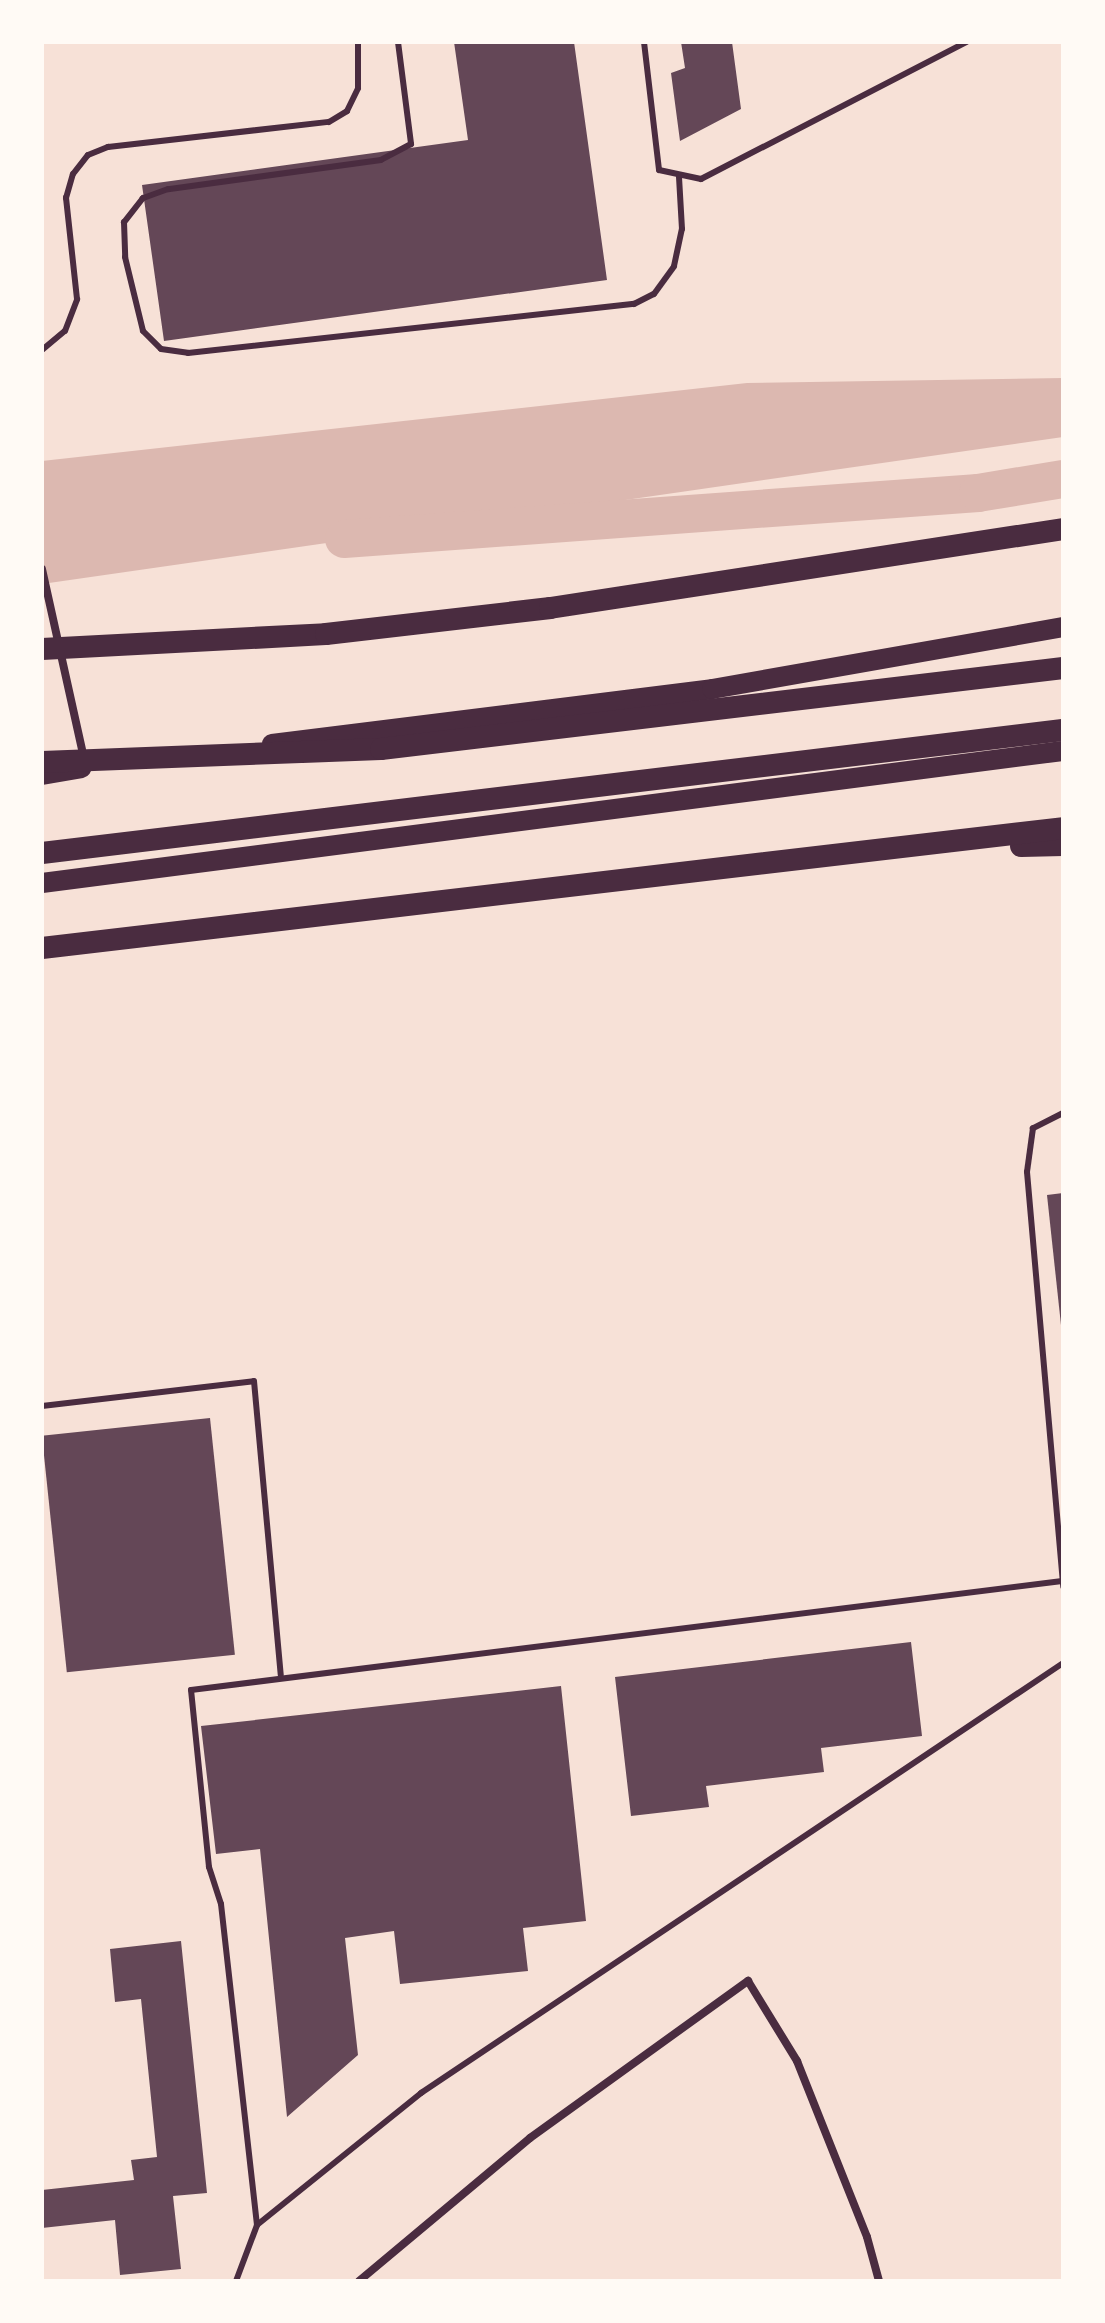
<!DOCTYPE html>
<style>
body{margin:0}
#map{position:relative;width:1105px;height:2323px;overflow:hidden;background:#f7e1d7;font-family:Manrope,sans-serif}
div>[style]{position:absolute}
.water>*{inset:0;background:#dcb8b0}
.canal>*{height:38px;margin:-19px;padding:0 19px;transform-origin:19px;border-radius:19px;background:#dcb8b0}
.building>*{inset:0;background:#644757;transform-origin:0 0}
.service>*{height:6px;margin:-3px;padding:0 3px;transform-origin:3px;border-radius:3px;background:#4a2c40}
.minor>*{height:8px;margin:-4px;padding:0 4px;transform-origin:4px;border-radius:4px;background:#4a2c40}
.primary>*{height:20px;margin:-10px;padding:0 10px;transform-origin:10px;border-radius:10px;background:#4a2c40}
.trunk>*{height:22px;margin:-11px;padding:0 11px;transform-origin:11px;border-radius:11px;background:#4a2c40}
span{translate:-50% -50%;white-space:nowrap;text-align:center;line-height:1.15;-webkit-text-stroke:8px #fffaf5;paint-order:stroke}
.frame{position:absolute;inset:0;border:44px solid #fffaf5;pointer-events:none}
</style>
<div id="map">
<div class="water">
<i style="clip-path:polygon(1063px 378px,1063px 437px,42px 584px,42px 461px,747px 383px)"></i>
</div>
<div class="canal">
<i style="left:344px;top:539px;width:636px;rotate:-4.15deg"></i>
<i style="left:978px;top:493px;width:86px;rotate:-9.4deg"></i>
</div>
<div class="building">
<i style="clip-path:polygon(454px 42px,574px 42px,607px 280px,164px 341px,142px 185px,468px 140px)"></i>
<i style="clip-path:polygon(681px 42px,732px 42px,741px 109px,680px 141px,671px 73px,685px 68px)"></i>
<i style="clip-path:polygon(1063px 1193px,1063px 1325px,1061px 1325px,1047px 1195px)"></i>
<i style="left:210px;top:1418px;width:238px;height:169px;rotate:84deg"></i>
<i style="clip-path:polygon(911px 1642px,922px 1736px,821px 1748px,824px 1772px,706px 1786px,709px 1807px,631px 1816px,615px 1677px)"></i>
<i style="clip-path:polygon(561px 1686px,586px 1921px,523px 1928px,528px 1971px,400px 1984px,394px 1931px,345px 1938px,358px 2055px,287px 2117px,260px 1849px,216px 1854px,201px 1726px)"></i>
<i style="clip-path:polygon(181px 1941px,207px 2193px,173px 2196px,181px 2269px,120px 2275px,115px 2220px,42px 2228px,42px 2190px,134px 2180px,131px 2160px,157px 2157px,141px 1999px,115px 2002px,110px 1949px)"></i>
</div>
<div class="service">
<i style="left:398px;top:42px;width:103px;rotate:82.7deg"></i>
<i style="left:411px;top:144px;width:34px;rotate:152deg"></i>
<i style="left:381px;top:160px;width:215px;rotate:172.2deg"></i>
<i style="left:168px;top:189px;width:27px;rotate:160deg"></i>
<i style="left:143px;top:198px;width:31px;rotate:128deg"></i>
<i style="left:124px;top:222px;width:35px;rotate:88deg"></i>
<i style="left:125px;top:257px;width:76px;rotate:76.3deg"></i>
<i style="left:143px;top:331px;width:25px;rotate:45deg"></i>
<i style="left:161px;top:349px;width:27px;rotate:8deg"></i>
<i style="left:188px;top:353px;width:449px;rotate:-6.3deg"></i>
<i style="left:634px;top:304px;width:22px;rotate:-27deg"></i>
<i style="left:654px;top:294px;width:34px;rotate:-54deg"></i>
<i style="left:674px;top:266px;width:38px;rotate:-78deg"></i>
<i style="left:682px;top:229px;width:52px;rotate:-93.3deg"></i>
<i style="left:644px;top:42px;width:129px;rotate:83.3deg"></i>
<i style="left:659px;top:170px;width:43px;rotate:12.1deg"></i>
<i style="left:701px;top:179px;width:299px;rotate:-27.3deg"></i>
<i style="left:42px;top:350px;width:30px;rotate:-40deg"></i>
<i style="left:65px;top:331px;width:34px;rotate:-69deg"></i>
<i style="left:77px;top:299px;width:102px;rotate:-96.2deg"></i>
<i style="left:66px;top:198px;width:25px;rotate:-74deg"></i>
<i style="left:73px;top:174px;width:24px;rotate:-52deg"></i>
<i style="left:88px;top:155px;width:22px;rotate:-22deg"></i>
<i style="left:108px;top:147px;width:222px;rotate:-6.5deg"></i>
<i style="left:329px;top:122px;width:21px;rotate:-31deg"></i>
<i style="left:347px;top:111px;width:25px;rotate:-64deg"></i>
<i style="left:358px;top:88px;width:46px;rotate:-90deg"></i>
<i style="left:1063px;top:1113px;width:34px;rotate:153deg"></i>
<i style="left:1033px;top:1128px;width:44px;rotate:97.8deg"></i>
<i style="left:1027px;top:1172px;width:416px;rotate:85deg"></i>
<i style="left:42px;top:1406px;width:213px;rotate:-6.7deg"></i>
<i style="left:254px;top:1381px;width:295px;rotate:84.8deg"></i>
<i style="left:257px;top:2225px;width:323px;rotate:-96.4deg"></i>
<i style="left:221px;top:1904px;width:39px;rotate:-108deg"></i>
<i style="left:209px;top:1867px;width:178px;rotate:-95.8deg"></i>
<i style="left:191px;top:1690px;width:878px;rotate:-7.13deg"></i>
<i style="left:236px;top:2281px;width:60px;rotate:-69.4deg"></i>
<i style="left:257px;top:2225px;width:211px;rotate:-38.8deg"></i>
<i style="left:421px;top:2093px;width:773px;rotate:-33.81deg"></i>
</div>
<div class="minor">
<i style="left:42px;top:569px;width:195px;rotate:77.5deg"></i>
<i style="left:359px;top:2281px;width:223px;rotate:-39.9deg"></i>
<i style="left:530px;top:2138px;width:269px;rotate:-35.8deg"></i>
<i style="left:748px;top:1981px;width:94px;rotate:58.5deg"></i>
<i style="left:797px;top:2061px;width:189px;rotate:68.3deg"></i>
<i style="left:867px;top:2237px;width:46px;rotate:74.7deg"></i>
</div>
<div class="primary">
<i style="left:272px;top:744px;width:443px;rotate:-7.1deg"></i>
<i style="left:712px;top:689px;width:356px;rotate:-10deg"></i>
<i style="left:42px;top:775px;width:40px;rotate:-10deg"></i>
<i style="left:42px;top:883px;width:1029px;rotate:-7.37deg"></i>
</div>
<div class="trunk">
<i style="left:42px;top:649px;width:284px;rotate:-3deg"></i>
<i style="left:326px;top:634px;width:226px;rotate:-6.6deg"></i>
<i style="left:550px;top:608px;width:519px;rotate:-8.75deg"></i>
<i style="left:42px;top:762px;width:339px;rotate:-2.2deg"></i>
<i style="left:381px;top:749px;width:687px;rotate:-6.77deg"></i>
<i style="left:1021px;top:846px;width:42px;rotate:-1.4deg"></i>
<i style="left:42px;top:853px;width:1028px;rotate:-6.87deg"></i>
<i style="left:42px;top:948px;width:1028px;rotate:-6.7deg"></i>
</div>
<div class="frame"></div>
</div>
